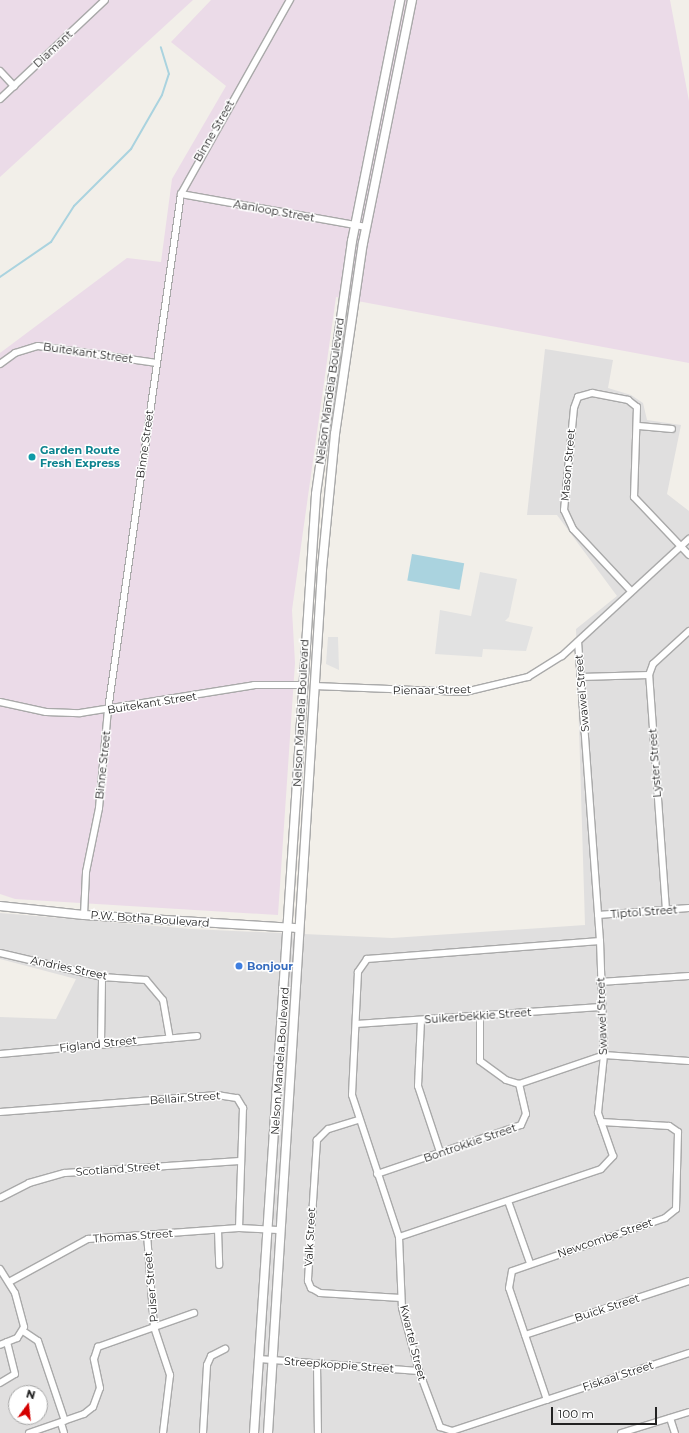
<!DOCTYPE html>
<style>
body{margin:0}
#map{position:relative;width:689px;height:1433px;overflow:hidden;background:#f2efe9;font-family:Montserrat,sans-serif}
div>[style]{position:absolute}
.residential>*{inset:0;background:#e0dfdf}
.industrial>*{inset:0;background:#ebdbe8}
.parking>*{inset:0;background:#e2e2e2}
.water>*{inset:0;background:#aad3df;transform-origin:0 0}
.stream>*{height:2px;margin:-1px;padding:0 1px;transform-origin:1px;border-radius:1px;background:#aad3df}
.roads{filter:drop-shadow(1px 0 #a9a9a9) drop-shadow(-1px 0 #a9a9a9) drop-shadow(0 1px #a9a9a9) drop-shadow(0 -1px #a9a9a9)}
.minor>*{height:6px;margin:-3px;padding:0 3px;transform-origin:3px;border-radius:3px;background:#fff}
.tertiary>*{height:8px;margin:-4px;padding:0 4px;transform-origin:4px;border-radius:4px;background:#fff}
.dots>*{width:11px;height:11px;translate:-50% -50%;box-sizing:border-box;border:2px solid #fff;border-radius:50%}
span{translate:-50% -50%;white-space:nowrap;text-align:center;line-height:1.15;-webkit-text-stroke:3px #fff;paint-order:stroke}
.street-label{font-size:11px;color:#222}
.culture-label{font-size:11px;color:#0d838f;font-weight:700}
.left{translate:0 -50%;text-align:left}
.shop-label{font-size:11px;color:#366cbe;font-weight:700}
.north{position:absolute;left:8px;top:1385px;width:40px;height:40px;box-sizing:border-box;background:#fff;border:1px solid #a7a7a7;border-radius:50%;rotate:15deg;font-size:11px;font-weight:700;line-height:16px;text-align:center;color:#222}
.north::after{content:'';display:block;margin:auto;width:14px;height:18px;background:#d40000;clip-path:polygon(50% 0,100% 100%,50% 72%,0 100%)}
.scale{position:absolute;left:551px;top:1407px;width:106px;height:18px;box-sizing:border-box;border:2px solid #222;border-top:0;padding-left:5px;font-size:12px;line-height:14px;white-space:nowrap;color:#222;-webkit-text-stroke:3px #fff;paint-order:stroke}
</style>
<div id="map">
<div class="residential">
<i style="clip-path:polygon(evenodd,545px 349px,613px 360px,608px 388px,631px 395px,643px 403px,647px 420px,681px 425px,667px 494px,689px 511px,689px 1433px,0 1433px,0 1017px,56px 1019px,76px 979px,0 959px,0 913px,192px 929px,392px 938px,585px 925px,576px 629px,617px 596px,557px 515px,527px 515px,545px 349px,16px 1393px,40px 1393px,40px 1417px,16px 1417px,16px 1393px)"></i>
</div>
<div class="industrial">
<i style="clip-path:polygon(0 0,193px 0,0 177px)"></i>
<i style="clip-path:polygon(211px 0,670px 0,689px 101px,689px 363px,336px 297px,292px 610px,295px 663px,278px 915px,15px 899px,0 894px,0 353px,127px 258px,161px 262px,172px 179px,226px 86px,171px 42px)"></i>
</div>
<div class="parking">
<i style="clip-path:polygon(480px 572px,517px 579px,509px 617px,505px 621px,533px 627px,526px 651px,483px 649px,482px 657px,435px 654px,440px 610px,471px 616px)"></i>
<i style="clip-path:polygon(328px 637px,338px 637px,339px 670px,326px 664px)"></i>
</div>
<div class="water">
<i style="left:412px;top:554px;width:53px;height:27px;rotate:10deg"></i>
</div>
<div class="stream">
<i style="left:0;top:277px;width:62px;rotate:-34.5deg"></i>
<i style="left:51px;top:242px;width:43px;rotate:-57.4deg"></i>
<i style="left:74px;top:206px;width:81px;rotate:-45deg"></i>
<i style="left:131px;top:149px;width:62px;rotate:-60.1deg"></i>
<i style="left:162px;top:95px;width:22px;rotate:-72deg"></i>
<i style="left:169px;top:74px;width:28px;rotate:-107deg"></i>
</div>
<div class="roads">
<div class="minor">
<i style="left:0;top:71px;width:21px;rotate:47deg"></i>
<i style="left:0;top:99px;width:144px;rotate:-43.3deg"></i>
<i style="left:181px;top:194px;width:188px;rotate:10.1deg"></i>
<i style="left:0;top:364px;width:19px;rotate:-36deg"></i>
<i style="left:15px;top:353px;width:24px;rotate:-17deg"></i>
<i style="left:38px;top:346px;width:120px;rotate:8.1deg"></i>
<i style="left:639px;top:426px;width:33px;rotate:5deg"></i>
<i style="left:631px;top:591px;width:85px;rotate:-133.1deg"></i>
<i style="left:573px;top:529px;width:21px;rotate:-115deg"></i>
<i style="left:564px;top:510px;width:102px;rotate:-84.4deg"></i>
<i style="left:574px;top:408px;width:12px;rotate:-70deg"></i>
<i style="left:578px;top:397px;width:15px;rotate:-16deg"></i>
<i style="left:592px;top:393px;width:37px;rotate:11deg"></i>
<i style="left:628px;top:400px;width:11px;rotate:38deg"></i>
<i style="left:637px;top:407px;width:90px;rotate:91.9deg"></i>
<i style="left:634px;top:497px;width:80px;rotate:46.5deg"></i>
<i style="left:581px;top:677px;width:68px;rotate:-1.7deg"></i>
<i style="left:314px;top:686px;width:151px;rotate:2.3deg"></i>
<i style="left:465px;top:692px;width:65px;rotate:-13.4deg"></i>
<i style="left:528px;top:677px;width:40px;rotate:-32deg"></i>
<i style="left:562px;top:656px;width:173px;rotate:-42.7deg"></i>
<i style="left:0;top:702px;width:47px;rotate:12.3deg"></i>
<i style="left:46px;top:712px;width:34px;rotate:2deg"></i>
<i style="left:80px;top:713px;width:176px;rotate:-9.1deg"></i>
<i style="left:254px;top:685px;width:50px"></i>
<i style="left:666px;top:910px;width:236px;rotate:-94.1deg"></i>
<i style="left:649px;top:675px;width:12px;rotate:-70deg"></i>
<i style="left:653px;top:664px;width:49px;rotate:-42.5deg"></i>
<i style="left:84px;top:915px;width:43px;rotate:-87.3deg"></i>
<i style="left:86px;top:872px;width:65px;rotate:-78.5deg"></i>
<i style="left:99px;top:808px;width:98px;rotate:-84.8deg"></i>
<i style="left:108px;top:710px;width:521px;rotate:-81.95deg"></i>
<i style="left:181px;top:194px;width:223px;rotate:-60.7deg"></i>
<i style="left:598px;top:915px;width:91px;rotate:-4.4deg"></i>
<i style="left:600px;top:941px;width:234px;rotate:175.6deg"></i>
<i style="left:367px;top:959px;width:16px;rotate:125deg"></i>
<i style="left:358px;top:972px;width:123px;rotate:92.8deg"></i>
<i style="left:352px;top:1095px;width:150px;rotate:71.7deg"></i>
<i style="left:399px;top:1237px;width:71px;rotate:87.6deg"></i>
<i style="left:402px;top:1308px;width:65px;rotate:74.9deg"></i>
<i style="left:419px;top:1371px;width:60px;rotate:69.4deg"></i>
<i style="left:440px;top:1427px;width:13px;rotate:18deg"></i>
<i style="left:452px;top:1431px;width:250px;rotate:-18.2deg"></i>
<i style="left:0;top:953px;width:105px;rotate:13.2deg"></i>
<i style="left:102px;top:977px;width:44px;rotate:3.9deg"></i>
<i style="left:146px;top:980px;width:26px;rotate:50deg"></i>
<i style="left:163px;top:1000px;width:39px;rotate:80deg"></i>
<i style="left:600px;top:982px;width:89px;rotate:-3.9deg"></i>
<i style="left:480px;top:1016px;width:45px;rotate:90deg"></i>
<i style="left:480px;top:1061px;width:32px;rotate:36deg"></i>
<i style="left:506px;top:1080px;width:14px;rotate:17deg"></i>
<i style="left:519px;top:1084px;width:90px;rotate:-18.8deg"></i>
<i style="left:604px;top:1055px;width:85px;rotate:4deg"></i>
<i style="left:421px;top:1020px;width:66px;rotate:92.6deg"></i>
<i style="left:418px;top:1086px;width:70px;rotate:71.6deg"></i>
<i style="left:356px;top:1024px;width:245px;rotate:-4deg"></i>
<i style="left:101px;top:1043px;width:66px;rotate:-89.1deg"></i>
<i style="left:0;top:1054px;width:198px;rotate:-5.2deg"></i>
<i style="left:0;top:1112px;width:218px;rotate:-4.5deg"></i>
<i style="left:217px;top:1095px;width:20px;rotate:9deg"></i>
<i style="left:237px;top:1098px;width:12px;rotate:59deg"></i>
<i style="left:243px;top:1108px;width:120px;rotate:91.9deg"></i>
<i style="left:358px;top:1120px;width:31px;rotate:163deg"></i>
<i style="left:328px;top:1129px;width:16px;rotate:135deg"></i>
<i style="left:317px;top:1140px;width:141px;rotate:93.7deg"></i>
<i style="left:308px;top:1281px;width:8px;rotate:67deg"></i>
<i style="left:311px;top:1288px;width:10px;rotate:29deg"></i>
<i style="left:320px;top:1293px;width:81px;rotate:3.5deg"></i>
<i style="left:377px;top:1174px;width:152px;rotate:-18.8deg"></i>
<i style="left:521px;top:1125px;width:12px;rotate:-66deg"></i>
<i style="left:526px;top:1114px;width:31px;rotate:-103deg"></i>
<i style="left:0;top:1198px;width:33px;rotate:-27deg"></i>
<i style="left:29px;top:1183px;width:37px;rotate:-16deg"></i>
<i style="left:65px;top:1173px;width:175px;rotate:-3.9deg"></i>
<i style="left:508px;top:1201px;width:66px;rotate:70.5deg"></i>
<i style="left:218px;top:1230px;width:35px;rotate:88deg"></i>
<i style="left:147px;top:1234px;width:93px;rotate:85.7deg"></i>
<i style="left:154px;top:1327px;width:51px;rotate:71.6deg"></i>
<i style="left:170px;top:1375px;width:58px;rotate:96.9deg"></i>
<i style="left:399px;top:1237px;width:213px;rotate:-18.6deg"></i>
<i style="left:601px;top:1169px;width:18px;rotate:-47deg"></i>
<i style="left:613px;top:1156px;width:46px;rotate:-109.2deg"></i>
<i style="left:598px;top:1113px;width:58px;rotate:-84.1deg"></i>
<i style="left:604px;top:1055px;width:114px;rotate:-92deg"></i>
<i style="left:600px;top:941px;width:300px;rotate:-94.2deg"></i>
<i style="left:0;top:1269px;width:28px;rotate:58deg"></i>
<i style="left:15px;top:1293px;width:35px;rotate:75deg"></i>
<i style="left:24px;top:1327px;width:13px;rotate:122deg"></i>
<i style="left:17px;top:1338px;width:18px;rotate:158deg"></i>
<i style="left:9px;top:1282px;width:90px;rotate:-28.6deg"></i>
<i style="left:88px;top:1239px;width:151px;rotate:-4.2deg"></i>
<i style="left:239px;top:1228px;width:39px;rotate:3deg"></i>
<i style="left:23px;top:1331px;width:18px;rotate:34deg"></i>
<i style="left:38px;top:1341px;width:84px;rotate:71.4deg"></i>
<i style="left:525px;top:1335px;width:173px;rotate:-18.2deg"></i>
<i style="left:259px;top:1359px;width:160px;rotate:4.3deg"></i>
<i style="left:317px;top:1364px;width:69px;rotate:89.2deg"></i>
<i style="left:0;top:1383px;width:17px;rotate:-31deg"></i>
<i style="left:15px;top:1374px;width:33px;rotate:-104deg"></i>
<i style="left:547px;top:1400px;width:118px;rotate:-108.7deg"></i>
<i style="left:509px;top:1288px;width:17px;rotate:-80deg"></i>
<i style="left:512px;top:1271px;width:162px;rotate:-19.1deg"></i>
<i style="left:665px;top:1218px;width:14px;rotate:-39deg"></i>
<i style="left:676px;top:1209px;width:77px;rotate:-88.5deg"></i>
<i style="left:678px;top:1132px;width:11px;rotate:-146deg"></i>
<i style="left:669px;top:1126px;width:68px;rotate:-176.6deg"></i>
<i style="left:670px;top:1418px;width:16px;rotate:72deg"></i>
<i style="left:61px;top:1423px;width:10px;rotate:73deg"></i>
<i style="left:29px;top:1433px;width:58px;rotate:-19.1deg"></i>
<i style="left:84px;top:1414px;width:11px;rotate:-38deg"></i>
<i style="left:93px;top:1407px;width:20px;rotate:-70deg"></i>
<i style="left:100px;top:1388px;width:30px;rotate:-102deg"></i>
<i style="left:94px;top:1359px;width:13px;rotate:-72deg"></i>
<i style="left:98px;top:1347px;width:102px;rotate:-19.5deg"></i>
<i style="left:203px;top:1433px;width:68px;rotate:-86.6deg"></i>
<i style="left:207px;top:1365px;width:10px;rotate:-66deg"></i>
<i style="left:211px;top:1356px;width:16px;rotate:-27deg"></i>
<i style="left:621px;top:1433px;width:71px;rotate:-17.2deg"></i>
</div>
<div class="tertiary">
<i style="left:0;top:906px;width:84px;rotate:6.1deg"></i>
<i style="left:84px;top:915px;width:211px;rotate:3.5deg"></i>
<i style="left:254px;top:1433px;width:941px;rotate:-86.22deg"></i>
<i style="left:316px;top:494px;width:256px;rotate:-81.9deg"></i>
<i style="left:352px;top:241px;width:246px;rotate:-78.7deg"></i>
<i style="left:268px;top:1433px;width:866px;rotate:-86.42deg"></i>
<i style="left:322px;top:569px;width:136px;rotate:-84.5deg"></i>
<i style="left:335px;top:434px;width:193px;rotate:-81.7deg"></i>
<i style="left:363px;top:243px;width:248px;rotate:-78.6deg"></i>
</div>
</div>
<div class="dots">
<i style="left:32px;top:457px;background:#0f9aa8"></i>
<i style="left:239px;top:966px;background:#3f7fe0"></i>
</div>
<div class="street-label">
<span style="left:53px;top:49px;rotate:-43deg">Diamant</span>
<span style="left:214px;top:131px;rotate:-60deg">Binne Street</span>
<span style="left:274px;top:211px;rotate:10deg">Aanloop Street</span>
<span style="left:88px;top:353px;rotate:8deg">Buitekant Street</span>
<span style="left:330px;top:391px;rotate:-82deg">Nelson Mandela Boulevard</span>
<span style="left:145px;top:444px;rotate:-82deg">Binne Street</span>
<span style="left:568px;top:465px;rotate:-85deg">Mason Street</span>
<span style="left:432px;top:690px;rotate:-1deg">Pienaar Street</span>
<span style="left:582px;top:693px;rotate:-95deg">Swawel Street</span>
<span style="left:152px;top:703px;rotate:-9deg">Buitekant Street</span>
<span style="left:301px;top:713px;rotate:-87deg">Nelson Mandela Boulevard</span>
<span style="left:655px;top:763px;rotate:-94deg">Lyster Street</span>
<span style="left:103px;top:765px;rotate:-84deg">Binne Street</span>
<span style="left:644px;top:912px;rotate:-4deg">Tiptol Street</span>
<span style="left:150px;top:919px;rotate:4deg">P.W. Botha Boulevard</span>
<span style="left:69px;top:968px;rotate:12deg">Andries Street</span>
<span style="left:478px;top:1016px;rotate:-4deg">Suikerbekkie Street</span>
<span style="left:602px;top:1016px;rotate:-92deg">Swawel Street</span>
<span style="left:98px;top:1044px;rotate:-6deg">Figland Street</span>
<span style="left:280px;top:1061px;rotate:-86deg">Nelson Mandela Boulevard</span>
<span style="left:185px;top:1098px;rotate:-4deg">Bellair Street</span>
<span style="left:470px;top:1143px;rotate:-19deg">Bontrokkie Street</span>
<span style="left:118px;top:1169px;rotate:-4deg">Scotland Street</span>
<span style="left:133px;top:1236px;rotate:-4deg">Thomas Street</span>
<span style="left:310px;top:1237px;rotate:-87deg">Valk Street</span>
<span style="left:605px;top:1238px;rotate:-19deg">Newcombe Street</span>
<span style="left:151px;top:1287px;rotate:-95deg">Pulser Street</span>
<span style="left:607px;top:1308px;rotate:-18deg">Buick Street</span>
<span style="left:413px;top:1343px;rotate:76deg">Kwartel Street</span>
<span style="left:339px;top:1365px;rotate:4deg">Streepkoppie Street</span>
<span style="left:618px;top:1376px;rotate:-18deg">Fiskaal Street</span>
</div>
<div class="culture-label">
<span class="left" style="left:40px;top:457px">Garden Route<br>Fresh Express</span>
</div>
<div class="shop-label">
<span class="left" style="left:247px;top:966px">Bonjour</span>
</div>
<div class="north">N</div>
<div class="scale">100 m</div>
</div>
